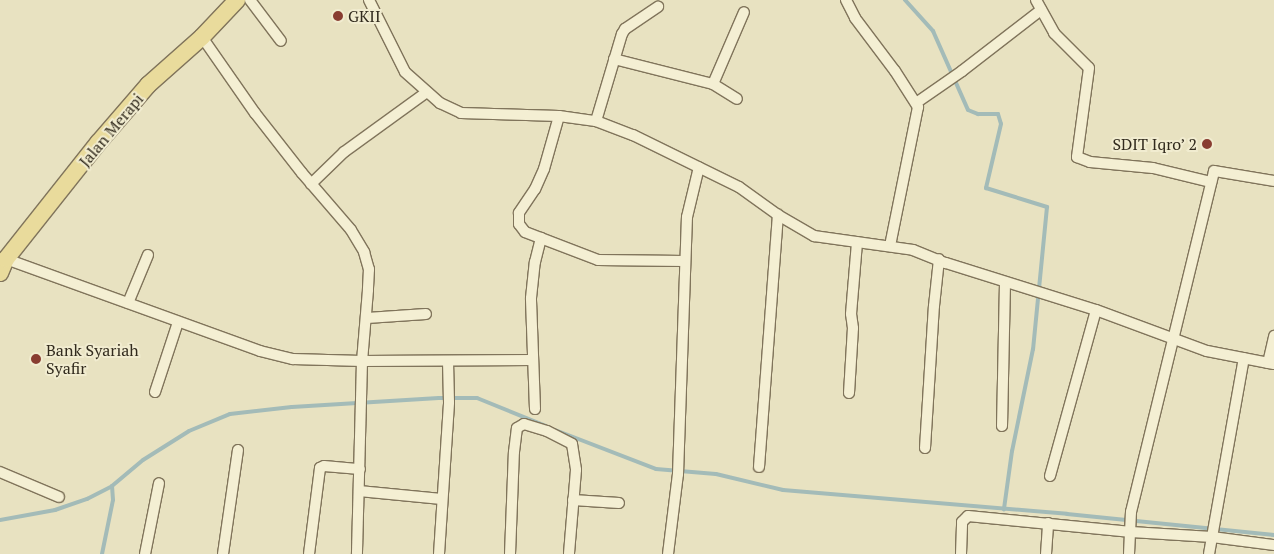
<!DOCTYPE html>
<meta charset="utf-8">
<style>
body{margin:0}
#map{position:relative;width:1274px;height:554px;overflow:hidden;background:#e8e2c1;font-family:"PT Serif",serif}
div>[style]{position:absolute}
.stream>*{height:4px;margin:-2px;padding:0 2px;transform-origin:2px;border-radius:2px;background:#a3bbb8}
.roads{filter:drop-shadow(1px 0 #80745b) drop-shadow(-1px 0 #80745b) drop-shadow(0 1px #80745b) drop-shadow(0 -1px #80745b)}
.minor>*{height:10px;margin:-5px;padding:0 5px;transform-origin:5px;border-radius:5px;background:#f4efd3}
.primary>*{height:16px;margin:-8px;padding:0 8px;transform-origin:8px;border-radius:8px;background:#e9db9c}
.dots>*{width:14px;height:14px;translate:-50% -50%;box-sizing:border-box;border:2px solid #f1ecd0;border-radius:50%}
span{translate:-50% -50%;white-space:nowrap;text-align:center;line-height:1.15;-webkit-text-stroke:4px #f1ecd0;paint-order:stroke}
.poi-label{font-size:16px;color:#312a1d}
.left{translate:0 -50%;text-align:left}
.right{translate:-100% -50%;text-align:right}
.street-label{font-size:16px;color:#312a1d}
</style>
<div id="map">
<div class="stream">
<i style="left:905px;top:0;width:42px;rotate:47.9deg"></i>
<i style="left:933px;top:31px;width:86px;rotate:66.1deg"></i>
<i style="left:968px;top:110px;width:11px;rotate:22deg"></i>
<i style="left:978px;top:114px;width:20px"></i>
<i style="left:998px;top:114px;width:10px;rotate:73deg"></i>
<i style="left:1001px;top:124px;width:66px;rotate:103.2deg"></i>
<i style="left:986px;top:188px;width:64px;rotate:17.3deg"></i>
<i style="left:1047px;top:207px;width:143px;rotate:95.6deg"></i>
<i style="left:1033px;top:349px;width:104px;rotate:101.6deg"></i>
<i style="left:1012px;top:451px;width:59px;rotate:97.9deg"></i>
<i style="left:555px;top:430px;width:108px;rotate:21.1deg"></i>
<i style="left:656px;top:469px;width:60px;rotate:4.8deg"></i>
<i style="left:716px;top:474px;width:69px;rotate:13.4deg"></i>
<i style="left:783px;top:490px;width:285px;rotate:4.8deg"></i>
<i style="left:1067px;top:514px;width:208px;rotate:5.8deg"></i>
<i style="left:0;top:520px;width:56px;rotate:-10.3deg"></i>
<i style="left:55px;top:510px;width:34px;rotate:-19deg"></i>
<i style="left:87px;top:499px;width:28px;rotate:-27deg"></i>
<i style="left:112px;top:486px;width:40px;rotate:-40deg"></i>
<i style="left:143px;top:460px;width:54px;rotate:-32.2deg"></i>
<i style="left:189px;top:431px;width:44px;rotate:-22.5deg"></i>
<i style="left:230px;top:414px;width:62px;rotate:-6.4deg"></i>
<i style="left:292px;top:407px;width:147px;rotate:-3.5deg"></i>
<i style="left:439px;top:398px;width:38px"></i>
<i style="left:477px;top:398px;width:74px;rotate:22.1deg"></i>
<i style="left:102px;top:554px;width:55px;rotate:-78.5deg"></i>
<i style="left:113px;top:500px;width:14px;rotate:-94deg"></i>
</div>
<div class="roads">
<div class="minor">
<i style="left:250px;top:0;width:51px;rotate:52.9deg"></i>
<i style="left:369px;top:0;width:80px;rotate:63.4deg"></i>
<i style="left:405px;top:72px;width:47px;rotate:41.5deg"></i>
<i style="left:440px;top:103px;width:23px;rotate:25deg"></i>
<i style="left:461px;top:113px;width:98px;rotate:1.8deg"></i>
<i style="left:559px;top:116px;width:37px;rotate:8deg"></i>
<i style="left:596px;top:121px;width:40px;rotate:21deg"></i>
<i style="left:633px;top:135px;width:118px;rotate:26.1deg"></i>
<i style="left:739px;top:187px;width:48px;rotate:35.7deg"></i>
<i style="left:778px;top:215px;width:42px;rotate:30.3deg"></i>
<i style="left:814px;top:236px;width:100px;rotate:8deg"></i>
<i style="left:913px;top:250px;width:35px;rotate:22deg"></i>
<i style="left:946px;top:263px;width:157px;rotate:17.4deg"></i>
<i style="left:1096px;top:310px;width:118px;rotate:20.3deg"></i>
<i style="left:1207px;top:351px;width:68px;rotate:11deg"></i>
<i style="left:846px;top:0;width:20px;rotate:63deg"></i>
<i style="left:855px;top:18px;width:66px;rotate:53deg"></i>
<i style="left:895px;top:71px;width:43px;rotate:57.4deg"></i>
<i style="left:918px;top:107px;width:142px;rotate:101.4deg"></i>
<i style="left:1036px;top:0;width:38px;rotate:61deg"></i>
<i style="left:1054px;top:33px;width:49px;rotate:45deg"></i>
<i style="left:1089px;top:68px;width:90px;rotate:97.7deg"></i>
<i style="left:1077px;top:157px;width:14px;rotate:21deg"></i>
<i style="left:1090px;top:162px;width:63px;rotate:5.4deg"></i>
<i style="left:1153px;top:168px;width:60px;rotate:13.6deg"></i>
<i style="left:202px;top:37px;width:93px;rotate:55.1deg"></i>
<i style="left:255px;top:113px;width:76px;rotate:51.9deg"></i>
<i style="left:302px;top:173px;width:75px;rotate:49.3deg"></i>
<i style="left:351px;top:230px;width:26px;rotate:59deg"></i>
<i style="left:364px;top:252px;width:18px;rotate:74deg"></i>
<i style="left:369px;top:269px;width:21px;rotate:93deg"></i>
<i style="left:368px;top:290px;width:71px;rotate:94.8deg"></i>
<i style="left:362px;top:361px;width:193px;rotate:91.5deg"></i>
<i style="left:614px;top:59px;width:102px;rotate:14.2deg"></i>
<i style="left:713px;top:84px;width:28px;rotate:32deg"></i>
<i style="left:713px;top:84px;width:78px;rotate:-66.7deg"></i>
<i style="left:916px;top:103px;width:56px;rotate:-34.8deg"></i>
<i style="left:962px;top:71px;width:100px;rotate:-37.7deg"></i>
<i style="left:559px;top:116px;width:55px;rotate:105.8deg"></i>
<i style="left:544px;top:169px;width:22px;rotate:114deg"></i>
<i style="left:535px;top:189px;width:29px;rotate:124deg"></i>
<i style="left:519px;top:213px;width:11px;rotate:90deg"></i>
<i style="left:519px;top:224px;width:10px;rotate:53deg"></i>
<i style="left:525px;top:232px;width:78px;rotate:21deg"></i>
<i style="left:598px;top:260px;width:86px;rotate:0.7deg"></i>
<i style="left:596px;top:121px;width:91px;rotate:-73.4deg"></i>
<i style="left:622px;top:34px;width:6px;rotate:-59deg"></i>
<i style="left:625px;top:29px;width:40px;rotate:-34deg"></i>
<i style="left:311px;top:184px;width:46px;rotate:-44.1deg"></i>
<i style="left:344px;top:152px;width:102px;rotate:-35.9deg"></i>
<i style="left:6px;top:259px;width:270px;rotate:19.9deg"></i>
<i style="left:260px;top:351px;width:34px;rotate:14deg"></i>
<i style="left:293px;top:359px;width:69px;rotate:1.7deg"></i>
<i style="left:362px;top:361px;width:171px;rotate:-0.3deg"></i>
<i style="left:128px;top:303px;width:52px;rotate:-67.4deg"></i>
<i style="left:367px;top:318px;width:59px;rotate:-3.9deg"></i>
<i style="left:1268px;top:363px;width:28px;rotate:-77deg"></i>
<i style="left:155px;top:392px;width:74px;rotate:-71.8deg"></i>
<i style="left:849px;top:393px;width:65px;rotate:-86.5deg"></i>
<i style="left:853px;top:328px;width:14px;rotate:-98deg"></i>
<i style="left:851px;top:314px;width:72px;rotate:-85.2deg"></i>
<i style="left:535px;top:409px;width:111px;rotate:-92.1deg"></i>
<i style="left:531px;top:298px;width:36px;rotate:-84deg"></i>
<i style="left:535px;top:262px;width:25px;rotate:-76deg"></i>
<i style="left:1002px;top:426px;width:144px;rotate:-88.8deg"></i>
<i style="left:925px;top:448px;width:142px;rotate:-86.4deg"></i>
<i style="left:934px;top:306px;width:47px;rotate:-83.9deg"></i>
<i style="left:759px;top:467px;width:253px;rotate:-85.7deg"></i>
<i style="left:0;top:472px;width:64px;rotate:23deg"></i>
<i style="left:1050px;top:476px;width:172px;rotate:-74.5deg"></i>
<i style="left:359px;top:491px;width:83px;rotate:5.5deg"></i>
<i style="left:573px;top:500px;width:46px;rotate:3.7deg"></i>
<i style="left:145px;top:554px;width:72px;rotate:-78.8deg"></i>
<i style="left:223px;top:554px;width:105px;rotate:-81.8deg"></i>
<i style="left:309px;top:554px;width:87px;rotate:-82.7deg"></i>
<i style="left:320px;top:468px;width:4px;rotate:-27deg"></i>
<i style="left:324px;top:466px;width:36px;rotate:5deg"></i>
<i style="left:439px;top:554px;width:152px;rotate:-86.2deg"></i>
<i style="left:449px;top:402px;width:41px;rotate:-91.4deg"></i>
<i style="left:510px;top:554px;width:102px;rotate:-87.8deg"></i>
<i style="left:514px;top:452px;width:24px;rotate:-83deg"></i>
<i style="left:517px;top:428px;width:8px;rotate:-30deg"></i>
<i style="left:524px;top:424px;width:24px;rotate:17deg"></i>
<i style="left:547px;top:431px;width:28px;rotate:27deg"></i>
<i style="left:572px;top:444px;width:26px;rotate:81deg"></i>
<i style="left:576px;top:470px;width:84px;rotate:94.8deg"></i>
<i style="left:668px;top:554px;width:81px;rotate:-82.9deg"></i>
<i style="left:678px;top:474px;width:257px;rotate:-88deg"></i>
<i style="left:687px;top:217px;width:51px;rotate:-76.5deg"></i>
<i style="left:961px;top:554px;width:32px;rotate:-88deg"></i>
<i style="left:962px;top:522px;width:8px;rotate:-45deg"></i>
<i style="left:968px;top:516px;width:164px;rotate:5.6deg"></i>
<i style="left:1131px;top:532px;width:81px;rotate:3.5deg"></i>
<i style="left:1212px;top:537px;width:63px;rotate:7.4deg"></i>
<i style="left:1046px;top:554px;width:31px;rotate:-86deg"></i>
<i style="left:1129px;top:554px;width:42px;rotate:-87.3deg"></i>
<i style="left:1131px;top:512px;width:351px;rotate:-76.3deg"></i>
<i style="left:1214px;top:171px;width:61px;rotate:9.5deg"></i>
<i style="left:1209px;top:554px;width:199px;rotate:-79.9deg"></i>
</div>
<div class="primary">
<i style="left:0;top:273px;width:15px;rotate:-67deg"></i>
<i style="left:6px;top:259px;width:148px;rotate:-51.6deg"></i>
<i style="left:98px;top:143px;width:77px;rotate:-49.2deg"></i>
<i style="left:148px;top:85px;width:72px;rotate:-41.6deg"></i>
<i style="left:202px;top:37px;width:51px;rotate:-46.6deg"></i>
</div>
</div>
<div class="dots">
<i style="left:338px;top:16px;background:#893d31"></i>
<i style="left:1207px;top:144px;background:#893d31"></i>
<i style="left:36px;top:359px;background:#893d31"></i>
</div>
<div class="poi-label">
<span class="left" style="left:348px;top:16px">GKII</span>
<span class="right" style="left:1197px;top:144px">SDIT Iqro’ 2</span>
<span class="left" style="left:46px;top:359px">Bank Syariah<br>Syafir</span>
</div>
<div class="street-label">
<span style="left:111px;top:130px;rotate:-50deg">Jalan Merapi</span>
</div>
</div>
